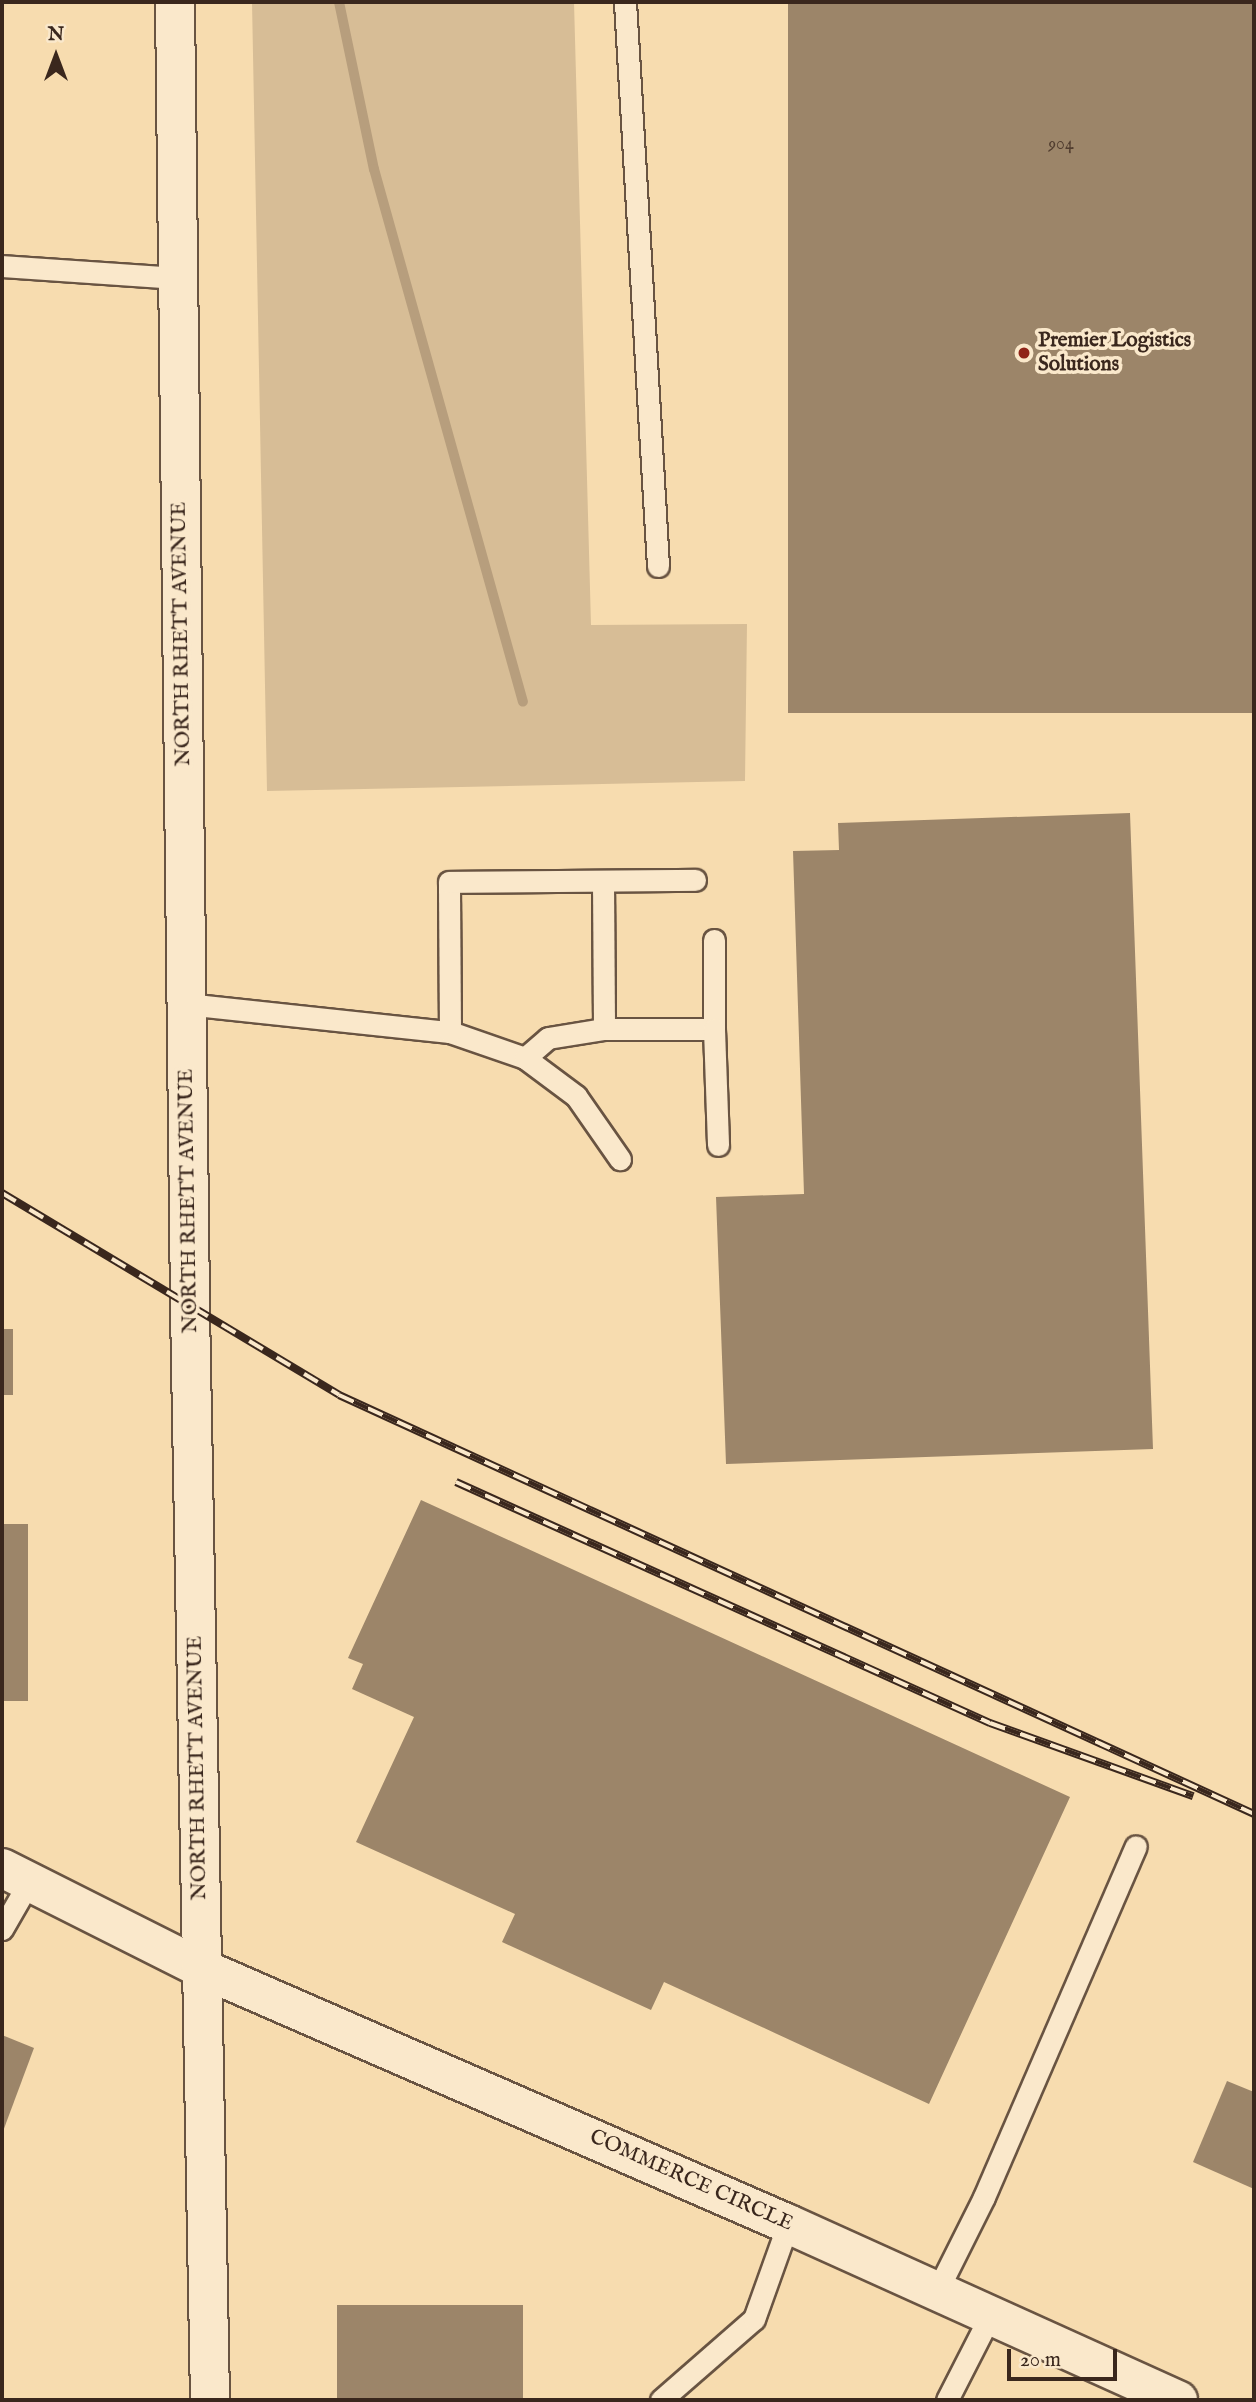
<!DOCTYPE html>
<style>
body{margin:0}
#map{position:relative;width:1256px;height:2402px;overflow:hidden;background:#f7dcaf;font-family:"IM FELL English",serif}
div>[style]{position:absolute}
.green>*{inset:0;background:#d7bd96}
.stream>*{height:10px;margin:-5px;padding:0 5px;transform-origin:5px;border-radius:5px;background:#b79e7d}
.building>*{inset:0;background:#9c8569;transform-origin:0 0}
.roads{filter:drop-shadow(2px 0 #695442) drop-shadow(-2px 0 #695442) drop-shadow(0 2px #695442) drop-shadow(0 -2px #695442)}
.lane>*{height:21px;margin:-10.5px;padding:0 10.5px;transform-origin:10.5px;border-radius:10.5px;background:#fae8cb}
.street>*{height:38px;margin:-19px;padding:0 19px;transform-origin:19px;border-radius:19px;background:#fae8cb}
.secondary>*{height:38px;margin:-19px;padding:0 19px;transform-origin:19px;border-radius:19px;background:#fae8cb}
.rail>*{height:8px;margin-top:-4px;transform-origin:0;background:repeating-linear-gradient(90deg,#fae8cb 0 16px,#3a271d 0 32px);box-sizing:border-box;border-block:2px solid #3a271d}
.dots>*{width:19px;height:19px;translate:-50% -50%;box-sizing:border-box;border:4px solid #fae8cb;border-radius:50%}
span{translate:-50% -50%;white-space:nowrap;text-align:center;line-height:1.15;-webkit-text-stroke:7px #fae8cb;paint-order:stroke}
.number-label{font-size:18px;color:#523e30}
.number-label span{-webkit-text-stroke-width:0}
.poi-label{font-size:21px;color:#3a271d;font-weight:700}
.left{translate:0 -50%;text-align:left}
.street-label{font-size:21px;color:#3a271d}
.frame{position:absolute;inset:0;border:4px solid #3a271d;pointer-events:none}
.north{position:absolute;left:21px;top:21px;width:70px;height:70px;-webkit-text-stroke:5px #fae8cb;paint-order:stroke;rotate:0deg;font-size:19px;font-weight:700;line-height:28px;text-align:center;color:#3a271d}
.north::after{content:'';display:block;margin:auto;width:24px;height:32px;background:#3a271d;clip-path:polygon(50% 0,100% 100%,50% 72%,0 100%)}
.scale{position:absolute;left:1007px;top:2349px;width:110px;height:32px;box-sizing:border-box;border:4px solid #3a271d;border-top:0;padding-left:9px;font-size:21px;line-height:24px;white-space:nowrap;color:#3a271d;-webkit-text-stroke:5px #fae8cb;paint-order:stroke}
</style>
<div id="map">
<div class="green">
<i style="clip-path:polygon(252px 2px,574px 2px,591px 625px,747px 624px,745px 781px,267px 791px)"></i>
</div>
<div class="stream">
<i style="left:339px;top:2px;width:171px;rotate:78.2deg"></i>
<i style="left:374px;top:169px;width:553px;rotate:74.38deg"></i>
</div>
<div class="building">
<i style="left:788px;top:2px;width:466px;height:711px"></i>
<i style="clip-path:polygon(1130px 813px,1153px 1449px,726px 1464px,716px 1197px,804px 1194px,793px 851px,839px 850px,838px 823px)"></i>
<i style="left:2px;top:1329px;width:11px;height:66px"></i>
<i style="clip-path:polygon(421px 1500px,1070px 1797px,929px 2104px,664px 1982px,651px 2010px,502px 1942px,515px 1914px,356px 1842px,414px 1717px,352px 1689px,363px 1664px,348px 1658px)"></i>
<i style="left:2px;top:1524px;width:26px;height:177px"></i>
<i style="clip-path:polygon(2px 2035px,34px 2048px,2px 2134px)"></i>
<i style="clip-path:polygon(1227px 2081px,1254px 2092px,1254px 2189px,1193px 2162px)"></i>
<i style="left:337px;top:2305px;width:186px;height:95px"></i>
</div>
<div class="roads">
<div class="lane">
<i style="left:625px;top:2px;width:565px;rotate:86.65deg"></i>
<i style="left:2px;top:266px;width:176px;rotate:3.9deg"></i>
<i style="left:603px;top:881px;width:148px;rotate:89.6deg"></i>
<i style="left:186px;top:1004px;width:265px;rotate:6.1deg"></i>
<i style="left:450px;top:1032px;width:79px;rotate:19.1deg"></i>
<i style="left:525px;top:1058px;width:64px;rotate:36.7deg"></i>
<i style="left:576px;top:1096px;width:77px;rotate:55.1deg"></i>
<i style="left:714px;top:1029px;width:89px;rotate:-90deg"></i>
<i style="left:450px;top:1032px;width:150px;rotate:-90.4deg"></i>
<i style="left:449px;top:882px;width:246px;rotate:-0.5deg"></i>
<i style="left:525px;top:1058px;width:30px;rotate:-41deg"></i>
<i style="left:548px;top:1038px;width:57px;rotate:-9.1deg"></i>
<i style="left:604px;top:1029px;width:110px"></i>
<i style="left:714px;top:1029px;width:116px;rotate:88deg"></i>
<i style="left:2px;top:1929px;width:54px;rotate:-60.1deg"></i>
<i style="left:937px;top:2291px;width:105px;rotate:-63.4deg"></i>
<i style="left:984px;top:2197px;width:382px;rotate:-66.6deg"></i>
<i style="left:661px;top:2400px;width:123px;rotate:-41.1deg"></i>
<i style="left:754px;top:2319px;width:101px;rotate:-70.3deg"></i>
<i style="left:947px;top:2400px;width:94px;rotate:-62.9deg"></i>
</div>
<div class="street">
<i style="left:2px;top:1868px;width:223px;rotate:26.7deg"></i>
<i style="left:201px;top:1968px;width:640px;rotate:23.56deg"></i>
<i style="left:788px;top:2224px;width:428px;rotate:24.3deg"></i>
</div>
<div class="secondary">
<i style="left:175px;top:2px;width:1307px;rotate:89.34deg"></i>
<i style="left:190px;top:1309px;width:1091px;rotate:88.95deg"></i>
</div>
</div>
<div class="rail">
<i style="left:2px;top:1193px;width:393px;rotate:30.9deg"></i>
<i style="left:339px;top:1395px;width:1006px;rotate:24.6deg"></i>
<i style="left:456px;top:1482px;width:586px;rotate:24.29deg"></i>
<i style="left:990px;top:1723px;width:216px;rotate:19.8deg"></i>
</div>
<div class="dots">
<i style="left:1024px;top:353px;background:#8f2418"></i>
</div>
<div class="number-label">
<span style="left:1061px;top:145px">904</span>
</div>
<div class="poi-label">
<span class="left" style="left:1038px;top:353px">Premier Logistics<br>Solutions</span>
</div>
<div class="street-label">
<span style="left:182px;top:634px;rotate:-91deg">NORTH RHETT AVENUE</span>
<span style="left:189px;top:1201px;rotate:-91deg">NORTH RHETT AVENUE</span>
<span style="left:198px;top:1768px;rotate:-91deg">NORTH RHETT AVENUE</span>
<span style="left:691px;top:2181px;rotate:24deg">COMMERCE CIRCLE</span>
</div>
<div class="frame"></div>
<div class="north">N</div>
<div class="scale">20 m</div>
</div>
